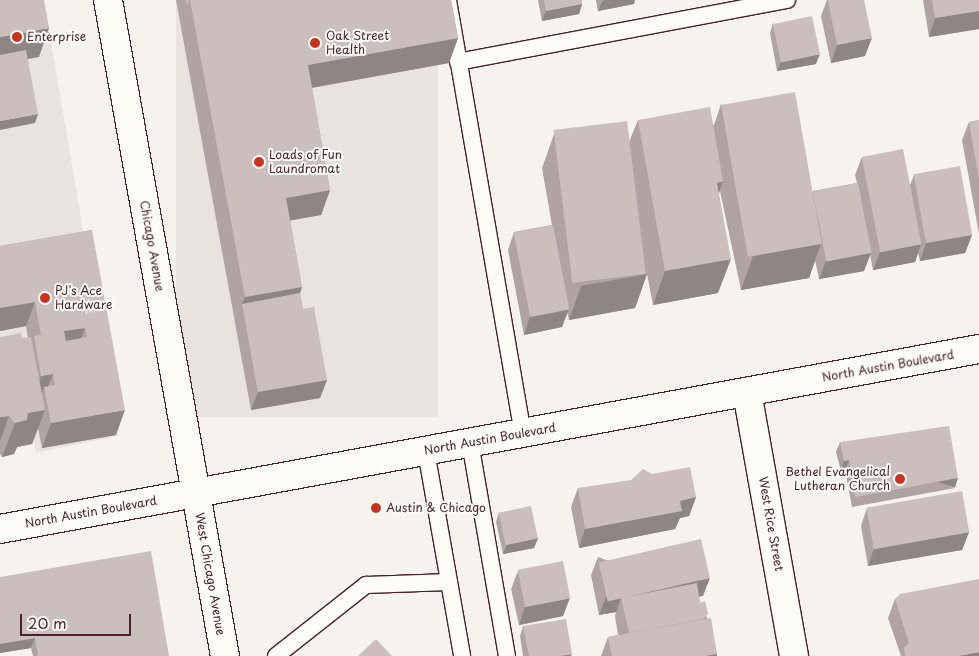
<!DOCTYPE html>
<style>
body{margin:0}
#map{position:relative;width:979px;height:656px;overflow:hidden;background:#f6f3ef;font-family:"Playpen Sans",sans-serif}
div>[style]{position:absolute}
.built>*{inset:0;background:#e9e3e0;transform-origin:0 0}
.roads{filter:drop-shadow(1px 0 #4a1f2b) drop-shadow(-1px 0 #4a1f2b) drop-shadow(0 1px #4a1f2b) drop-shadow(0 -1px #4a1f2b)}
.service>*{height:16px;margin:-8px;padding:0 8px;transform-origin:8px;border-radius:8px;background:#fdfcf7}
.minor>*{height:28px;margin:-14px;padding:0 14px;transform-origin:14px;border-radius:14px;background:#fdfcf7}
.tertiary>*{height:28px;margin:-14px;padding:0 14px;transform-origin:14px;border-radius:14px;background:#fdfcf7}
.secondary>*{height:28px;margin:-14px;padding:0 14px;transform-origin:14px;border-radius:14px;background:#fdfcf7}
.wall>*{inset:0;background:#afa4a3}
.shaded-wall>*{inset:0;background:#8e8685;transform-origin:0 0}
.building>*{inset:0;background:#cbbfbe;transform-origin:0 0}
.dots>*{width:14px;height:14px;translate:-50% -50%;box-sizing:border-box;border:2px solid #fdfcf7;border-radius:50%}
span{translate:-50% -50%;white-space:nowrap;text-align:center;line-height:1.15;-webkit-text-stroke:4px #fdfcf7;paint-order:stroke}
.poi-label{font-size:12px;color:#4a1f2b}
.left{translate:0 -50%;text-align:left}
.right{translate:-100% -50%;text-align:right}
.street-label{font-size:12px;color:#4a1f2b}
.scale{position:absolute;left:20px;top:614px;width:111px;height:22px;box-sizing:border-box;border:2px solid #4a1f2b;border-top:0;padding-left:6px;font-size:15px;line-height:18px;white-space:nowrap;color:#4a1f2b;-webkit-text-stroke:4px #fdfcf7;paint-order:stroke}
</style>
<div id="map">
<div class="built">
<i style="clip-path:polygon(44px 0,118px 436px,36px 453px,17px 347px,0 350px,0 8px)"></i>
<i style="left:176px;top:0;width:262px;height:417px"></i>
</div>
<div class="roads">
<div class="service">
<i style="left:448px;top:0;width:439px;rotate:80.2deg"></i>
<i style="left:458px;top:62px;width:335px;rotate:-10.7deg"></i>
<i style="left:470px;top:442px;width:217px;rotate:80.2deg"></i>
<i style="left:426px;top:451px;width:208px;rotate:80deg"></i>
<i style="left:276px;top:656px;width:115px;rotate:-38.3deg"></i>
<i style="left:366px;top:585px;width:83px;rotate:-2.1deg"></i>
</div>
<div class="minor">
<i style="left:747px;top:392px;width:268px;rotate:79.9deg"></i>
</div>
<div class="tertiary">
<i style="left:0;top:529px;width:995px;rotate:-10.42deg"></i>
</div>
<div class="secondary">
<i style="left:108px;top:0;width:666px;rotate:79.89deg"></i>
</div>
</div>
<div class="wall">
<i style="clip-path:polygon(176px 0,451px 0,458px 38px,449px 63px,312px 88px,330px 190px,321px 215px,290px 220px,302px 287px,300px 293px,303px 309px,327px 380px,320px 398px,251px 410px)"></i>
<i style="clip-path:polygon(538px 0,582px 0,582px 4px,579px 14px,542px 21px)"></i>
<i style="clip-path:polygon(596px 0,635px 0,634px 4px,598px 11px)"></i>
<i style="clip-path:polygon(827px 0,864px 0,865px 56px,831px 63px,821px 16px)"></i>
<i style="clip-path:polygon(923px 0,979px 0,979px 29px,929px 37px)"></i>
<i style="clip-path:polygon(773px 23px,816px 64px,777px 71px,770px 33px)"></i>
<i style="clip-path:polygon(721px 104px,812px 192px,813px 191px,857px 183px,855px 175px,862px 157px,910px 185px,914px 175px,972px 235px,965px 253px,920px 261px,918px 253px,915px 262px,873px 270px,870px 254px,864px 271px,819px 279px,815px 260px,809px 278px,741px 290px,720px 191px,719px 194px,718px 293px,653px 305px,647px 274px,635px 308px,569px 320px,567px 312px,562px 327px,524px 335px,508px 250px,514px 232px,552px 225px,542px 168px,554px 134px,629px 142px,638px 120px,714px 125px)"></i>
<i style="clip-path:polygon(979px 120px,979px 234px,962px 140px,969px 122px)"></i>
<i style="clip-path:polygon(92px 230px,116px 435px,42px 448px,38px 428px,32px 444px,17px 447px,14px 454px,2px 457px,0 454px,0 337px,22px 338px,28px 338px,26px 326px,0 331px,0 246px)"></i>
<i style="clip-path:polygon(840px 442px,955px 488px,852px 507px,845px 470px,841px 471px,836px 452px)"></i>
<i style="clip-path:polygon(578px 488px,696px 497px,689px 516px,680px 518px,675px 529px,579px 548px,571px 507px)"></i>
<i style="clip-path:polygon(867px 508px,969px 532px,962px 550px,868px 566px,861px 526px)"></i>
<i style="clip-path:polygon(499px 512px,538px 538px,534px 548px,503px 554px,496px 522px)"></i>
<i style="clip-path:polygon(598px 557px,703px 596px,699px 596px,700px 603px,707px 618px,717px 654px,717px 656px,601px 656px,608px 637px,618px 635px,615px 616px,616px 612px,599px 615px,591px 575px)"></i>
<i style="clip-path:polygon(518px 571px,563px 616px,519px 625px,511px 589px)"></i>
<i style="clip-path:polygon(0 577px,169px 656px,33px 656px,31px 648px,0 653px)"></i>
<i style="clip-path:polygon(895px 599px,979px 656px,901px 656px,888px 618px)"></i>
<i style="clip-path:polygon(523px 626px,571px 656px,523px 656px,520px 636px)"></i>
</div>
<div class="shaded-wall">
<i style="clip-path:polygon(606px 0,635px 0,634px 4px,598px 11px,602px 1px)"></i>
<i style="clip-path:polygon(582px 4px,579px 14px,542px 21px,546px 11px)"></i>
<i style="clip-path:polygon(979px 11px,979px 29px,929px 37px,935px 18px)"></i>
<i style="clip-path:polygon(49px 28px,39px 57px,0 64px,0 37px)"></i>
<i style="clip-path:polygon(458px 38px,449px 63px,299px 90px,308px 65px)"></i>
<i style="clip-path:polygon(872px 38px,865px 56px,831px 63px,837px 45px)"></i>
<i style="clip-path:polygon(820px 54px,816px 64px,777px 71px,781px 61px)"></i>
<i style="clip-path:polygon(38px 114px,35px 123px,0 130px,0 121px)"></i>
<i style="clip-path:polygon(723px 181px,711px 215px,717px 183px)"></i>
<i style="clip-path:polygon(330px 190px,321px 215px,277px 223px,286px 198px)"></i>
<i style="clip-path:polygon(972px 235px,965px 253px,920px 261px,926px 243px)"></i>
<i style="clip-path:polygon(821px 244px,809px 278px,741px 290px,753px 256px)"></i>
<i style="clip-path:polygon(921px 244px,915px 262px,873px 270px,880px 252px)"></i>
<i style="clip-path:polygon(871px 253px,864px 271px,819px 279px,826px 261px)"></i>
<i style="clip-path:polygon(731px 259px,718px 293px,653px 305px,665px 271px)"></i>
<i style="clip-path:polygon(647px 274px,635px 308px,569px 320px,581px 286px)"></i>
<i style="clip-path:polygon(302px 287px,293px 312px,242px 304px,245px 297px)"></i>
<i style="clip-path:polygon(35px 302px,26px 326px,0 331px,0 308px)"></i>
<i style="clip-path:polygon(569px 309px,562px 327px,524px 335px,530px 316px)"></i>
<i style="clip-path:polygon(85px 328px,76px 352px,55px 356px,64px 331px)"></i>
<i style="clip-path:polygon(53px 374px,45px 394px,44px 387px,40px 399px,32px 400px,41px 376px)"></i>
<i style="clip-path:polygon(327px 380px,320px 398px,251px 410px,258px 392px)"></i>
<i style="clip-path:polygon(45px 410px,32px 444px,17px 447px,14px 454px,2px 457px,15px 423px,28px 413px)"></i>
<i style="clip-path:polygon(125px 410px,116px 435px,42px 448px,51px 423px)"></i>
<i style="clip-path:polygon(9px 416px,0 441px,0 417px)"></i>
<i style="clip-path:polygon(849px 460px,845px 470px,841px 471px,844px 461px)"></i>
<i style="left:958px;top:478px;width:10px;height:105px;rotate:107deg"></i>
<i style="clip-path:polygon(696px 497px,689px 516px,680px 518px,675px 529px,579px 548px,585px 529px,680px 501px)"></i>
<i style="clip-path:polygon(969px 532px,962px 550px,868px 566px,874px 548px)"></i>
<i style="clip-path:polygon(538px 538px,534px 548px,503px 554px,507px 544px)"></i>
<i style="clip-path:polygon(710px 578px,703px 596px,624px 610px,621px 598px,616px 612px,599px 615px,606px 597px)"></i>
<i style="clip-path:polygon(570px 598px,563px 616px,519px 625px,525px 607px)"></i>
<i style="clip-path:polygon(35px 638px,31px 648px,0 653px,0 644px)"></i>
<i style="clip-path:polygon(979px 652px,979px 656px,958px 656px)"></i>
<i style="clip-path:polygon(572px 654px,571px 656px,560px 656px)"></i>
<i style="clip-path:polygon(717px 654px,717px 656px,705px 656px)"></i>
</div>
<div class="building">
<i style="clip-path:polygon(0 0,44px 0,49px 28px,0 37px)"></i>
<i style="clip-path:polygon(186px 0,189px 0,187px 6px)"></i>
<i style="clip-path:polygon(190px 0,451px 0,458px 38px,308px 65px,330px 190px,286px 198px,302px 287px,245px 297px)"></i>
<i style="clip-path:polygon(544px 0,582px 0,582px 4px,546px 11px)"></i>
<i style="clip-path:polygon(828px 0,864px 0,872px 38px,837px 45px)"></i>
<i style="clip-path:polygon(932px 0,979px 0,979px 11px,935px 18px)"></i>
<i style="left:812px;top:16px;width:39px;height:40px;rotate:78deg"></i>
<i style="clip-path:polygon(26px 50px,38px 114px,0 121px,0 55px)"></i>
<i style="left:795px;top:92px;width:154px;height:75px;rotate:80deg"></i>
<i style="clip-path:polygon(710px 107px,723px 181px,717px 183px,731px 259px,665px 271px,638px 120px)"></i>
<i style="clip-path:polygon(979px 120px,979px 180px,969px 122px)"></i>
<i style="left:627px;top:121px;width:154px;height:74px;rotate:83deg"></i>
<i style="left:903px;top:149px;width:97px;height:42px;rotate:79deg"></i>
<i style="left:960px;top:166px;width:70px;height:47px;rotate:80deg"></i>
<i style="left:858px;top:183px;width:71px;height:46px;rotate:79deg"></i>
<i style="left:553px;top:225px;width:86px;height:40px;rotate:79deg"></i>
<i style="clip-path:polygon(evenodd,92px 230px,125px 410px,51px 423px,44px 387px,55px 385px,53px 374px,41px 376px,34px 336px,41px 335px,35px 302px,0 308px,0 246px,92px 230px,85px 328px,87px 337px,66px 341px,64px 331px,85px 328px)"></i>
<i style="clip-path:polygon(300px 293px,303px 309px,314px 307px,327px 380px,258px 392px,242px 304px)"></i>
<i style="clip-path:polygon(21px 333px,22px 338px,31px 337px,45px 410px,28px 413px,27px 420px,15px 423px,9px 416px,0 417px,0 337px)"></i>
<i style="clip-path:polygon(949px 426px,958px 478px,855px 497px,849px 460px,844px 461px,840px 442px)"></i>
<i style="clip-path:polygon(690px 467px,696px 497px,680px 501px,682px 511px,585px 529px,578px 488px,631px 480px,643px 469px,652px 474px)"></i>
<i style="left:962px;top:491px;width:42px;height:97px;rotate:80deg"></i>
<i style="left:531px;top:506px;width:33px;height:33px;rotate:78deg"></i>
<i style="left:701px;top:539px;width:40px;height:105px;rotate:77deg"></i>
<i style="clip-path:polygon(151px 551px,169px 656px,38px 656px,35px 638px,0 644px,0 577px)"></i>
<i style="left:563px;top:561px;width:38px;height:46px;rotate:79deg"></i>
<i style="clip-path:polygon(979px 579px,979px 652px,958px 656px,905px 656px,904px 648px,909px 643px,895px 599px,900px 594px)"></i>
<i style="clip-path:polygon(697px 583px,700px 603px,705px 601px,708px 614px,703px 619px,629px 633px,621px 598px)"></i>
<i style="clip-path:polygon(711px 618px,717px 654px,705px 656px,612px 656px,608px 637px)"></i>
<i style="clip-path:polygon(566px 619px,572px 654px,560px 656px,529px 656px,523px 626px)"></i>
<i style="clip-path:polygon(376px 639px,392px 656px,358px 656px)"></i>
</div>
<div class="dots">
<i style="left:17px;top:37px;background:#c8321e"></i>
<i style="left:315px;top:43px;background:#c8321e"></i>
<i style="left:259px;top:162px;background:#c8321e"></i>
<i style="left:45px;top:298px;background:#c8321e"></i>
<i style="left:900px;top:479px;background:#c8321e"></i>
<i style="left:376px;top:508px;background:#c8321e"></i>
</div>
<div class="poi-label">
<span class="left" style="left:326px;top:43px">Oak Street<br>Health</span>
<span class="left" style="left:27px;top:37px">Enterprise</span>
<span class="left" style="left:269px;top:162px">Loads of Fun<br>Laundromat</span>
<span class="left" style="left:55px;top:298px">PJ's Ace<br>Hardware</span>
<span class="right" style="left:890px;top:479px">Bethel Evangelical<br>Lutheran Church</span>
<span class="left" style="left:386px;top:508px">Austin &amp; Chicago</span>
</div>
<div class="street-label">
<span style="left:152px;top:246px;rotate:80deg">Chicago Avenue</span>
<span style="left:888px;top:366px;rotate:-10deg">North Austin Boulevard</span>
<span style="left:490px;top:439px;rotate:-10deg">North Austin Boulevard</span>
<span style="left:91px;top:512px;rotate:-10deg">North Austin Boulevard</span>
<span style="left:771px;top:524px;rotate:80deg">West Rice Street</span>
<span style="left:210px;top:574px;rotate:80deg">West Chicago Avenue</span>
</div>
<div class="scale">20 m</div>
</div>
